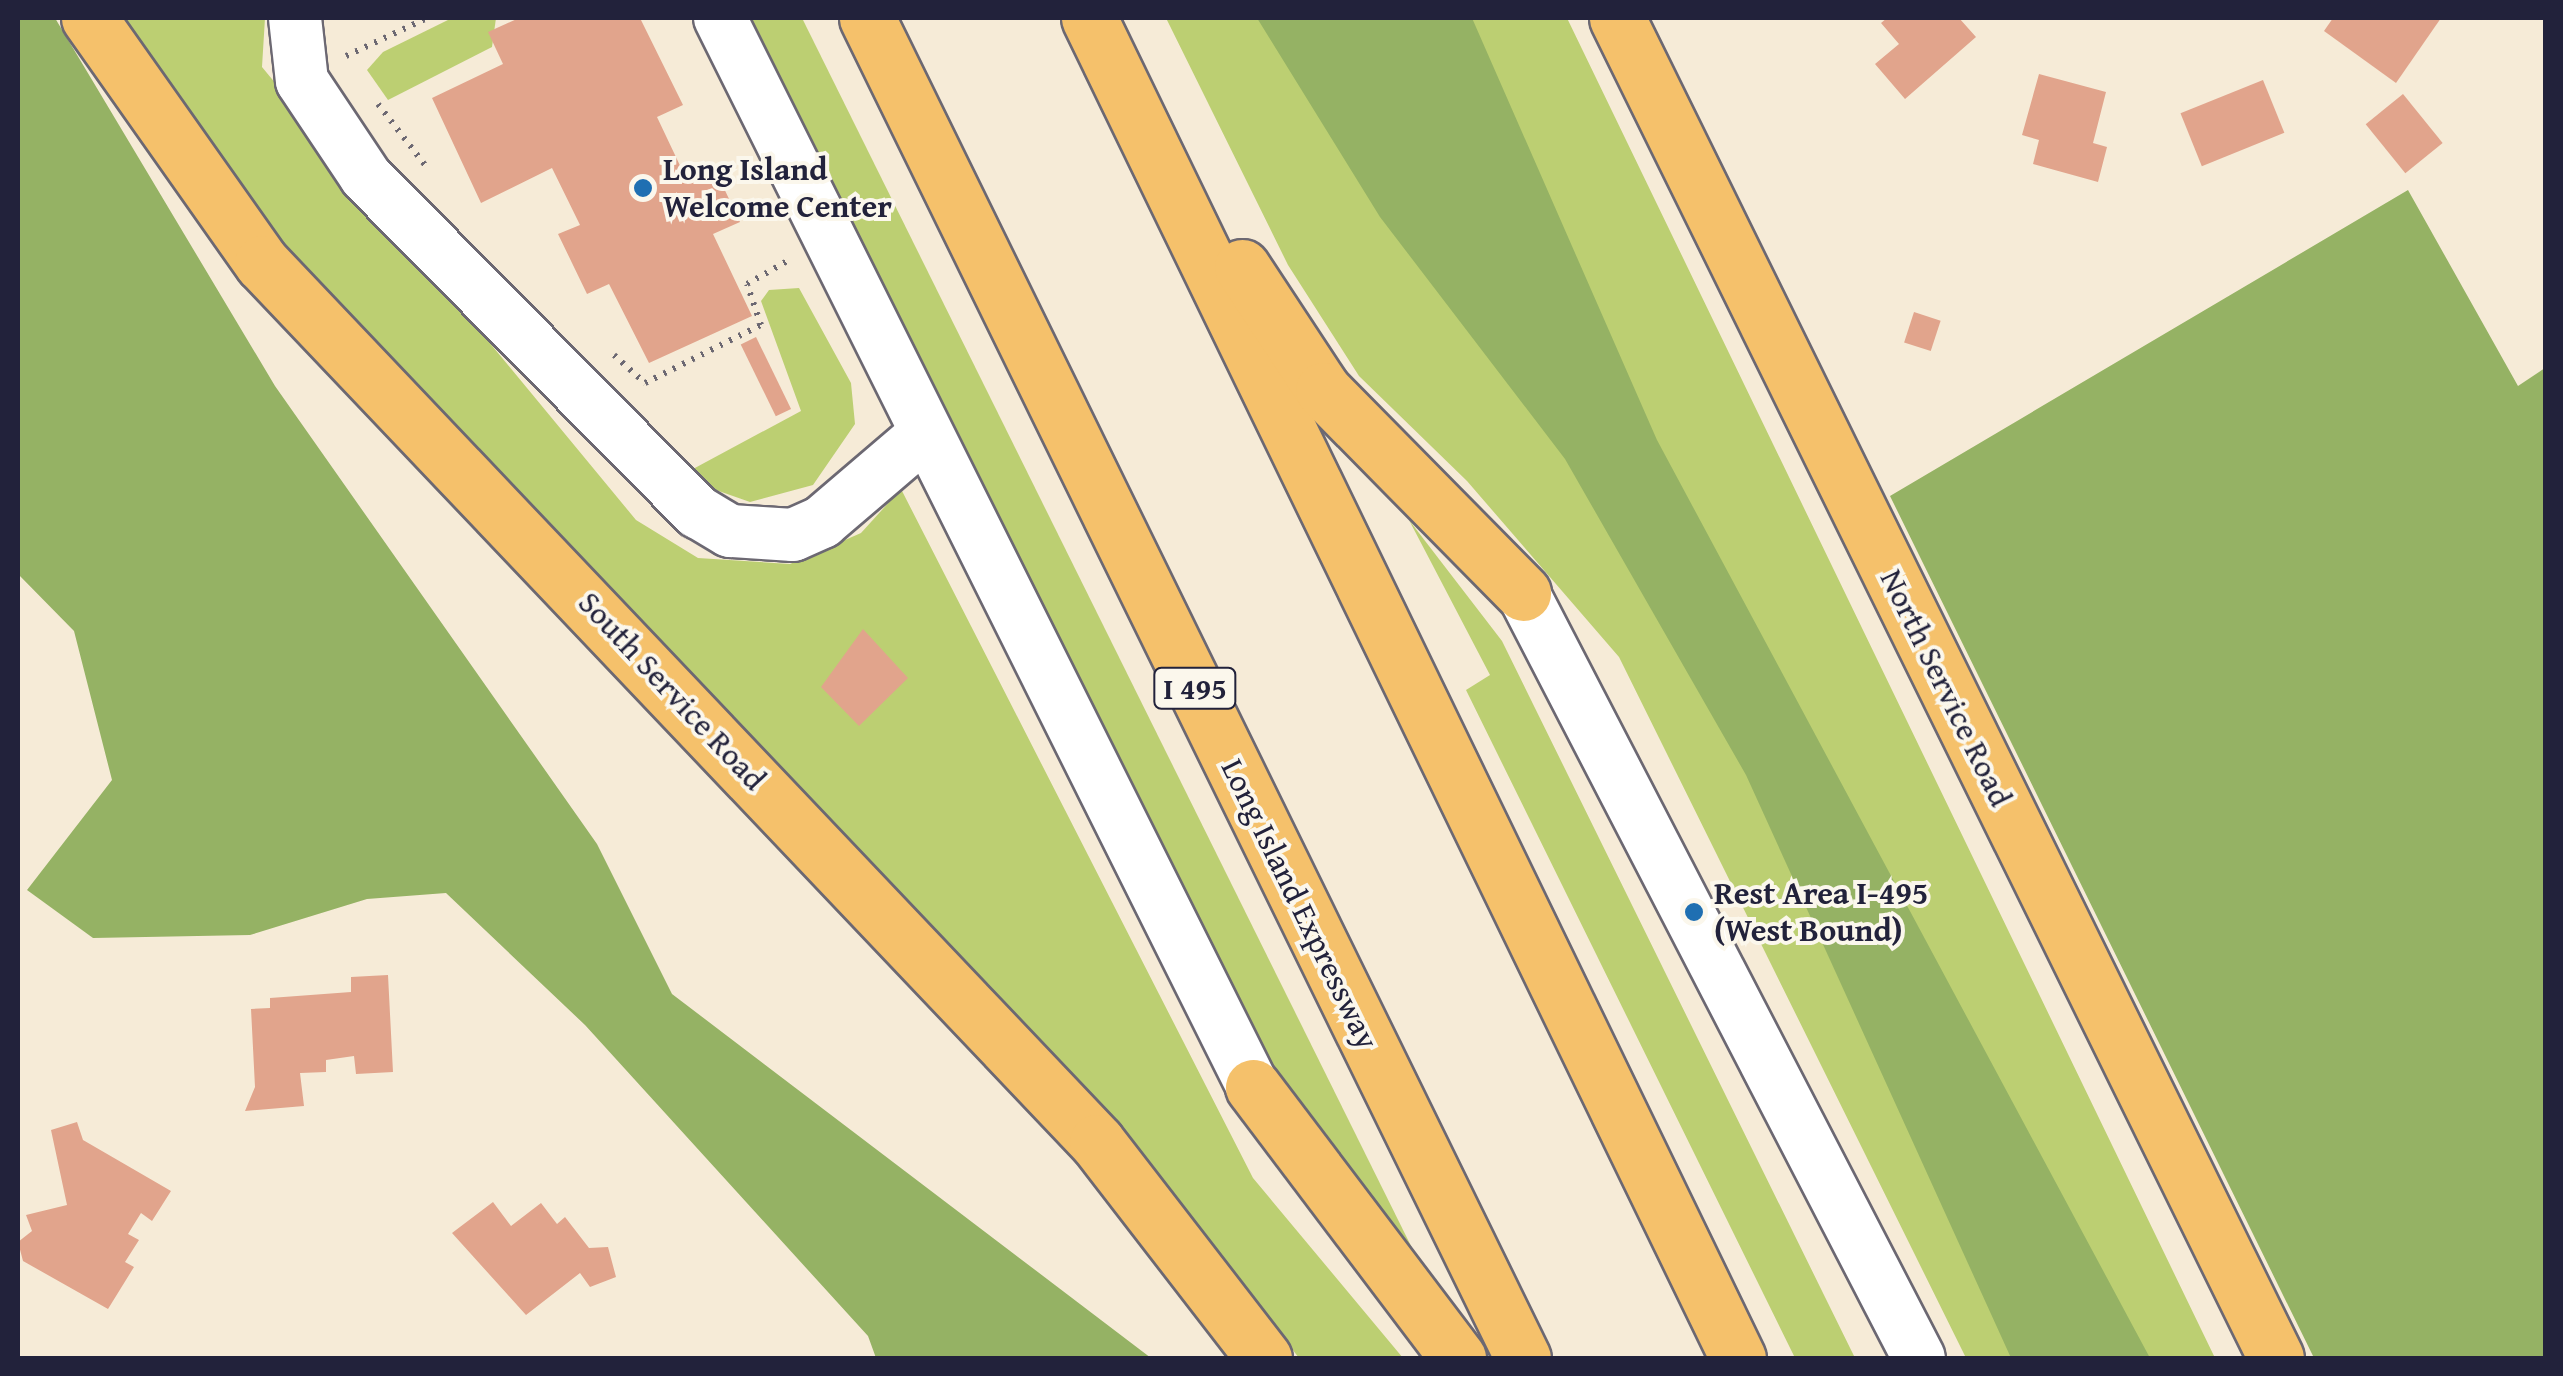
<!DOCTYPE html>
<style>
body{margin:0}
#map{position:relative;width:2563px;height:1376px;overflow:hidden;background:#f6ebd7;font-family:"Gentium Book Plus",serif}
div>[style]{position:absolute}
.green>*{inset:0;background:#bccf72}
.forest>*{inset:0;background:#95b264}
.building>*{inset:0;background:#e1a48c;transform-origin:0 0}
.path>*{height:6px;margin-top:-3px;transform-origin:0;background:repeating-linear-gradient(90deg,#6c6872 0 2.5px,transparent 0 10.5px)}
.roads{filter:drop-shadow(2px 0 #6c6872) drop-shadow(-2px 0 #6c6872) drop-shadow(0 2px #6c6872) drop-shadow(0 -2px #6c6872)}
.minor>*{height:52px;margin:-26px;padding:0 26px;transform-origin:26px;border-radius:26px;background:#fff}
.major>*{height:55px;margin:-27.5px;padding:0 27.5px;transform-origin:27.5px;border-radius:27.5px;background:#f5c16b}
.highway>*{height:55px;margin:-27.5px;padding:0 27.5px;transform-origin:27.5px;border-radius:27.5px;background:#f5c16b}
.dots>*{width:28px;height:28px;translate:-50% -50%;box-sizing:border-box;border:5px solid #fbf7ec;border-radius:50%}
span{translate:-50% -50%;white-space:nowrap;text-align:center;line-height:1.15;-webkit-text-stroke:8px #fbf7ec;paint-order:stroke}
.shield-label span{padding:2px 8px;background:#fbf7ec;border:2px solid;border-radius:8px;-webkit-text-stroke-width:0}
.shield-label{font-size:30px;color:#22223b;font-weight:700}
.poi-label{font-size:32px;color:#22223b;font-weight:700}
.left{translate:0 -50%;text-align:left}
.street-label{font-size:32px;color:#22223b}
.frame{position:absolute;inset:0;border:20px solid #22223b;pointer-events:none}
</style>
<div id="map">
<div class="green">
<i style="clip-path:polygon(121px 18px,265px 18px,262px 67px,636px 520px,698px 558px,790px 564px,861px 533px,901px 489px,1253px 1178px,1403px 1358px,1299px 1358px,1180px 1204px,961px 962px,335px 312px,193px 136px)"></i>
<i style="clip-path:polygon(452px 18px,496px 18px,492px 47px,388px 100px,367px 70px,383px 52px)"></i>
<i style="clip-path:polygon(742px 18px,802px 18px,1415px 1254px,1394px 1257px,1268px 1085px)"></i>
<i style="clip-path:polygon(1166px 18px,1567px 18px,2215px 1358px,1966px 1358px,1619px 657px,1467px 481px,1359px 376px,1288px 265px)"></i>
<i style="clip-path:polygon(799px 288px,851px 383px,855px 424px,813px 485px,750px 502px,713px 489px,693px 469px,801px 411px,761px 301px,769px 290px)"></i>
<i style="clip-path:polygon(1409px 520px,1502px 641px,1855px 1358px,1795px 1358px,1466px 690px,1490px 675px)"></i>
</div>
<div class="forest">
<i style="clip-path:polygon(18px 18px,55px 18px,275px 386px,597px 844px,672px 994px,1151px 1358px,876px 1358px,868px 1336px,585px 1025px,446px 893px,367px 899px,250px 935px,93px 938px,27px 890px,112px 780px,74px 631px,18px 574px)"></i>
<i style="clip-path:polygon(1257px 18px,1472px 18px,1657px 440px,2150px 1358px,2011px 1358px,1746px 775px,1565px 459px,1380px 217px)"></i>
<i style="clip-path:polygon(2408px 190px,2518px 386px,2545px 368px,2545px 1358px,2314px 1358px,1890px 496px)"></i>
</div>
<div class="building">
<i style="clip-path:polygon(519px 18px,640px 18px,683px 105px,657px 117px,684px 174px,711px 161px,740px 222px,713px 234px,752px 316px,649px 363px,609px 284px,587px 294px,558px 234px,580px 225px,552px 168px,481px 203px,432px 98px,503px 64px,488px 32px)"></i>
<i style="clip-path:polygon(1887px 18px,1959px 18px,1976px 37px,1905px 99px,1875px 64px,1899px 44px,1881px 23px)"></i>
<i style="clip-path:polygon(2333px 18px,2441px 18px,2396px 83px,2324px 31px)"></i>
<i style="clip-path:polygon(2039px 74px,2106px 92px,2093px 143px,2107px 147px,2098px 182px,2033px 164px,2039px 140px,2022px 135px)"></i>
<i style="left:2263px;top:80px;width:57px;height:89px;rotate:68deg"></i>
<i style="left:2403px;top:94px;width:63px;height:48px;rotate:51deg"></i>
<i style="left:1914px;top:312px;width:28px;height:32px;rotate:18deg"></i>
<i style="left:756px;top:337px;width:80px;height:17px;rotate:64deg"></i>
<i style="clip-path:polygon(863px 629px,908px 678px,859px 726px,821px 687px)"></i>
<i style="clip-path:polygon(388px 975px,393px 1072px,356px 1074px,354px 1056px,326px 1060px,326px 1072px,300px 1073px,304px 1106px,245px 1111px,255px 1087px,251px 1009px,270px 1008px,270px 998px,351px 992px,351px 977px)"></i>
<i style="clip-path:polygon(77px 1122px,83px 1140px,171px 1191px,152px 1221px,141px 1213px,128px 1234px,139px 1240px,125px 1262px,134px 1267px,108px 1309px,23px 1261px,18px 1242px,32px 1231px,26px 1215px,67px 1205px,51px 1130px)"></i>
<i style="clip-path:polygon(493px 1202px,511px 1226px,541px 1203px,557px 1224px,565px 1217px,589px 1248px,608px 1247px,616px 1277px,590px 1287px,580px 1273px,526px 1315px,452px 1233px)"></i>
</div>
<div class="path">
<i style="left:346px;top:56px;width:89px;rotate:-25.1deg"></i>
<i style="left:378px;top:104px;width:82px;rotate:52.4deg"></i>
<i style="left:614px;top:355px;width:42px;rotate:42.1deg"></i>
<i style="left:645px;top:383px;width:130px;rotate:-26.6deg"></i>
<i style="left:761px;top:325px;width:43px;rotate:-108.9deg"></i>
<i style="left:747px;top:284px;width:48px;rotate:-29.7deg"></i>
</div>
<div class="roads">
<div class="minor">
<i style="left:295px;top:18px;width:63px;rotate:83.7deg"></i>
<i style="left:302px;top:81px;width:115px;rotate:56.3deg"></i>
<i style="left:366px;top:177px;width:472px;rotate:45.3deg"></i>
<i style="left:698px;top:512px;width:37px;rotate:31deg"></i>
<i style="left:730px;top:531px;width:63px;rotate:3.6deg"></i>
<i style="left:793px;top:535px;width:32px;rotate:-24deg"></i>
<i style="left:822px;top:522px;width:135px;rotate:-40.5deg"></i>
<i style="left:720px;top:18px;width:1195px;rotate:63.5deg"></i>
<i style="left:1523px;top:593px;width:861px;rotate:62.63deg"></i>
</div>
<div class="major">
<i style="left:89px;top:18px;width:300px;rotate:54.8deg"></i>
<i style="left:262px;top:263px;width:1212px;rotate:46.47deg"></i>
<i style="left:1097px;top:1142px;width:273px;rotate:52.3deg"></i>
<i style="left:1617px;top:18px;width:1493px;rotate:63.81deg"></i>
</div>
<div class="highway">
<i style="left:867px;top:18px;width:1492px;rotate:63.92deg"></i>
<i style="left:1089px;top:18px;width:1489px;rotate:64.16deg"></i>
<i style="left:1242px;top:267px;width:147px;rotate:56.6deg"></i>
<i style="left:1323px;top:390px;width:285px;rotate:45.4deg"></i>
<i style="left:1253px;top:1087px;width:340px;rotate:52.9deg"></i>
</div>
</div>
<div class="dots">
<i style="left:643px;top:188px;background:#1f6fb2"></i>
<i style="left:1694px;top:912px;background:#1f6fb2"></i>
</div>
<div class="shield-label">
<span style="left:1195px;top:688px">I 495</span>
</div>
<div class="poi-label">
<span class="left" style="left:663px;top:188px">Long Island<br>Welcome Center</span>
<span class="left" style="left:1714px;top:912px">Rest Area I-495<br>(West Bound)</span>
</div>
<div class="street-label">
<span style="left:1946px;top:688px;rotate:64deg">North Service Road</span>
<span style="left:672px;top:691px;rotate:47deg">South Service Road</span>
<span style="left:1300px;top:904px;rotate:64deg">Long Island Expressway</span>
</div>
<div class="frame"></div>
</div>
